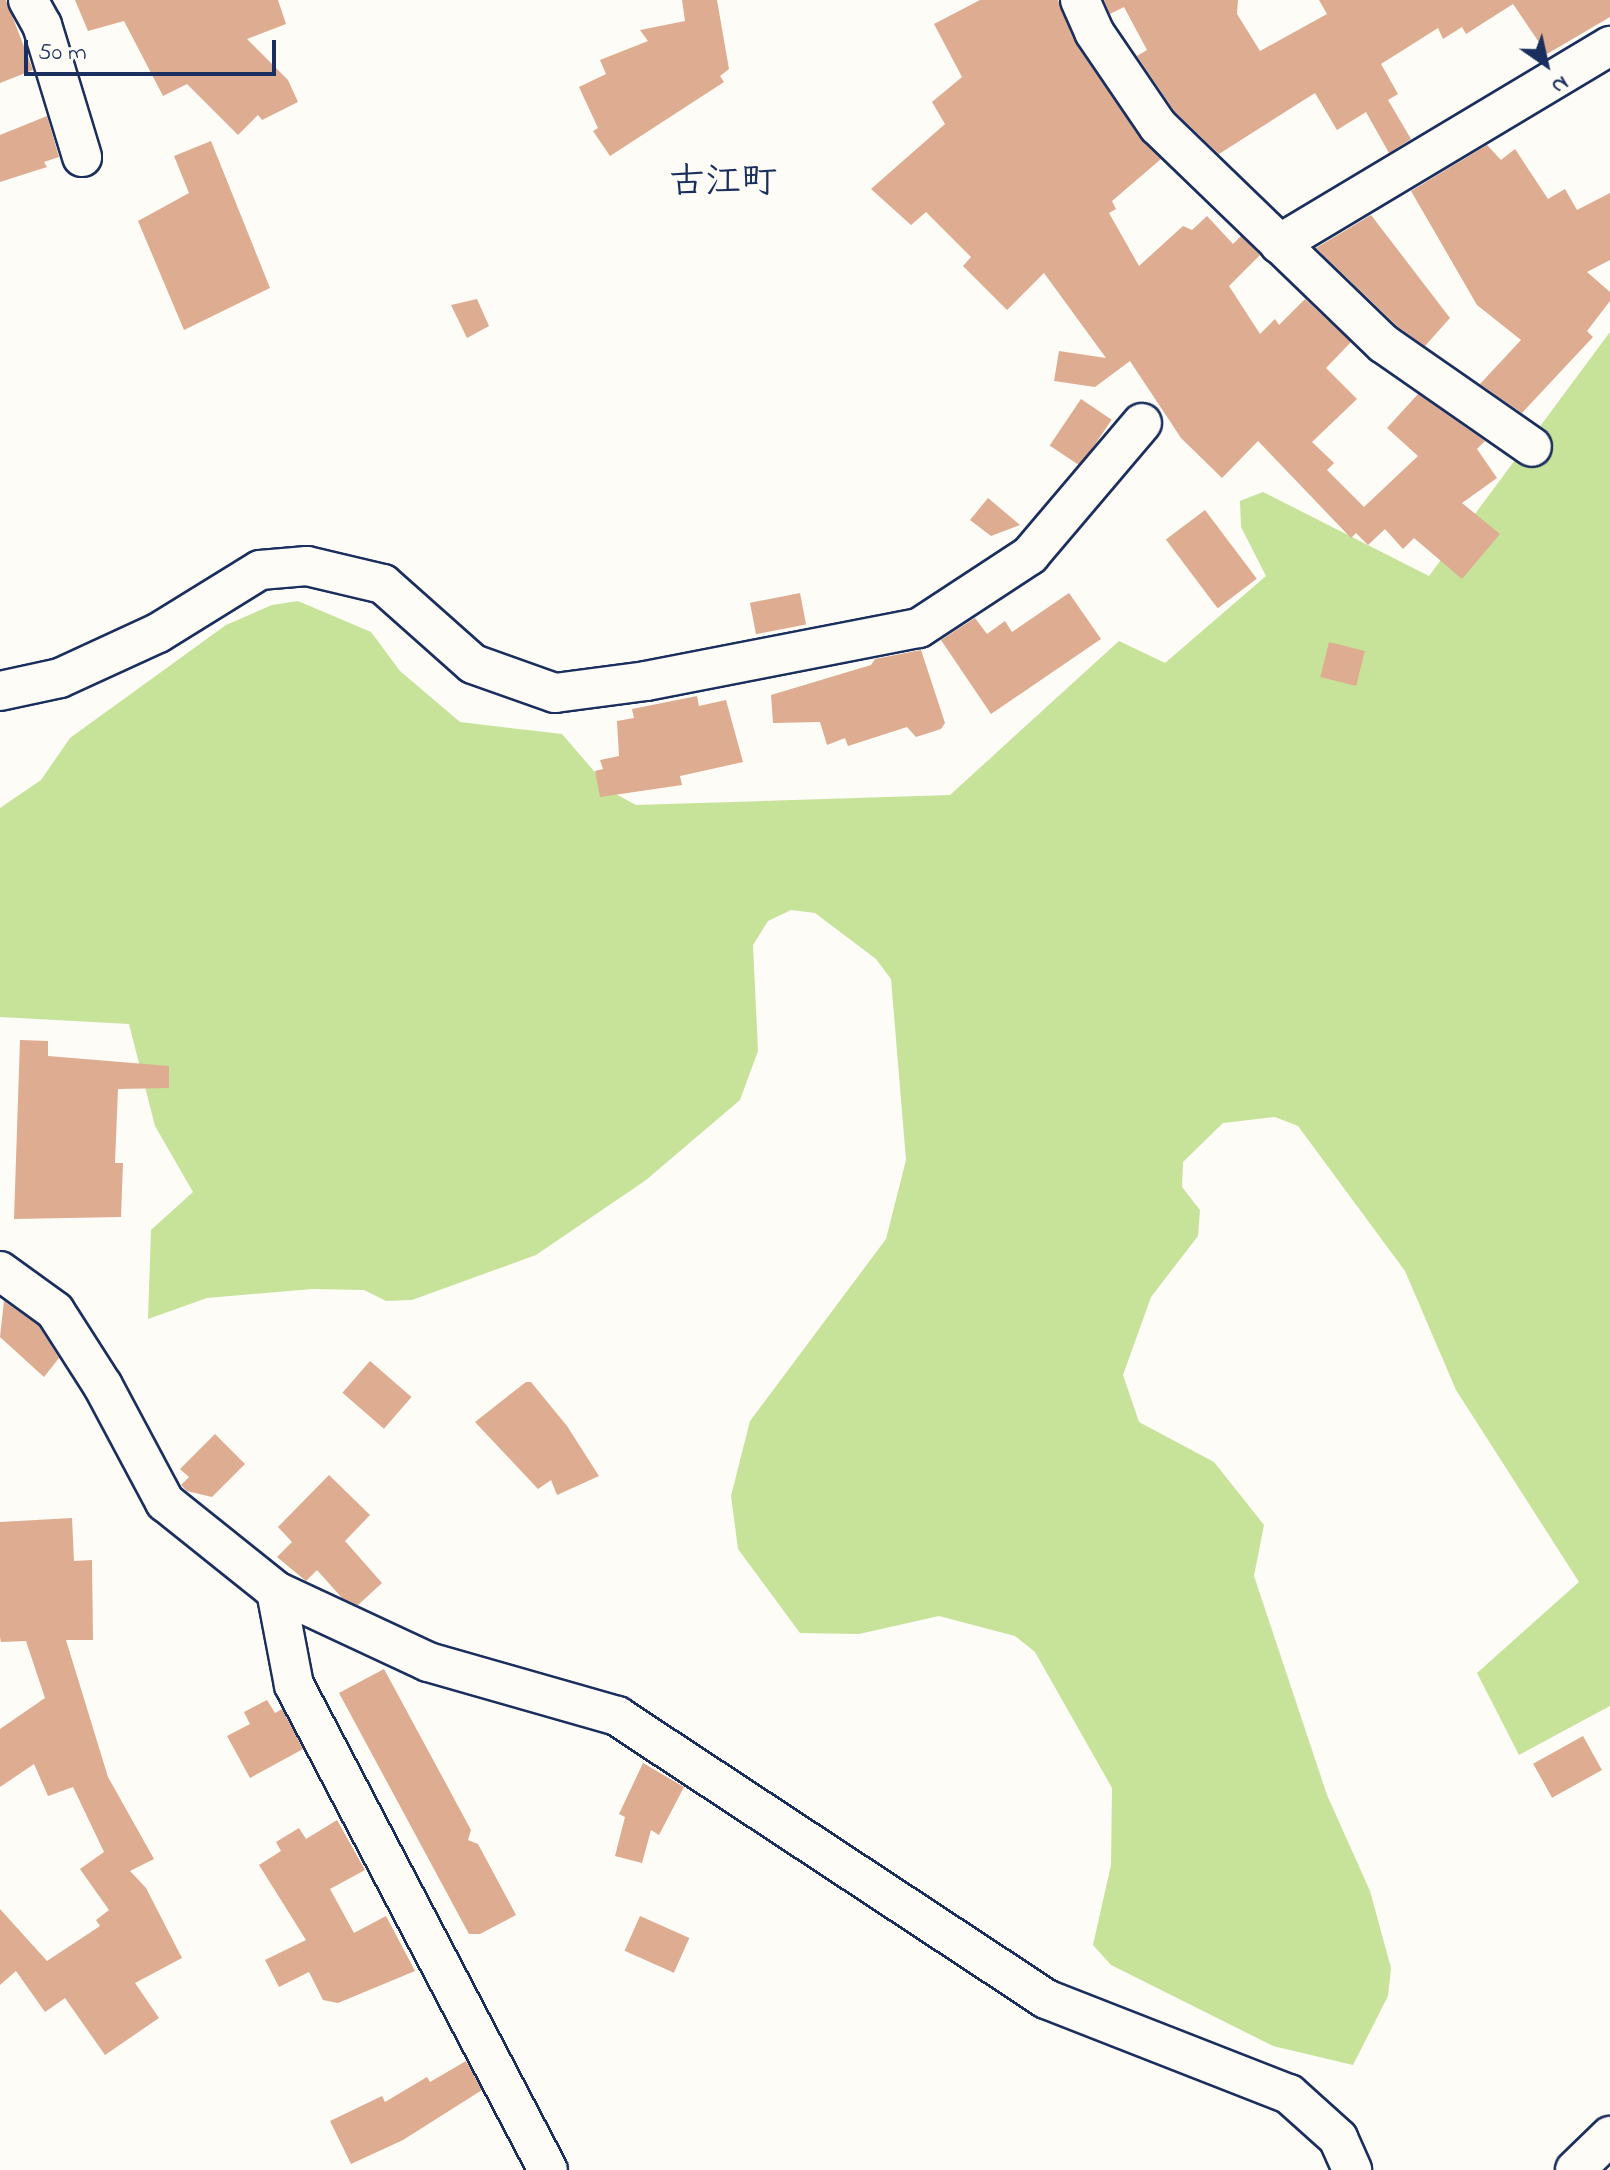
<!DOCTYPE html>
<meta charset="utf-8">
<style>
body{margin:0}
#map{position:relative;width:1610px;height:2170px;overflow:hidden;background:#fdfcf7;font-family:"Indie Flower","Klee One",sans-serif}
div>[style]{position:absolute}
.green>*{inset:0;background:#c7e39a}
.building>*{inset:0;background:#deac90;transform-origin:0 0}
.roads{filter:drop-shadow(2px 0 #1b2f5e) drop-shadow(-2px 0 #1b2f5e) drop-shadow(0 2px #1b2f5e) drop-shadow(0 -2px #1b2f5e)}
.minor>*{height:38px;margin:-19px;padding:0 19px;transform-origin:19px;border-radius:19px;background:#fdfcf7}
span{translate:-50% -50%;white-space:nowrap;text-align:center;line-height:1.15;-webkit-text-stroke:7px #fdfcf7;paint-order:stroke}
.neighbourhood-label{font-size:36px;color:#1b2f5e;font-weight:700}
.north{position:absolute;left:1506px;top:24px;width:80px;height:80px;-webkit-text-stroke:6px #fdfcf7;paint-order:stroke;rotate:146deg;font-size:22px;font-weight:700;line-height:32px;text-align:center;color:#1b2f5e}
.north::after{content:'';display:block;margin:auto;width:28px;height:36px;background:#1b2f5e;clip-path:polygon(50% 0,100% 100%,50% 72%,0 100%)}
.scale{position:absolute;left:24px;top:40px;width:252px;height:36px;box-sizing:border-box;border:4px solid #1b2f5e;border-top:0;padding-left:10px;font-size:24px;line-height:28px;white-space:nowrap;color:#1b2f5e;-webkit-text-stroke:6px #fdfcf7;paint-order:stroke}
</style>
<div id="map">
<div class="green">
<i style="clip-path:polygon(1610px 332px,1610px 1706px,1519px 1755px,1477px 1673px,1579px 1582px,1456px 1390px,1405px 1271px,1298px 1126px,1275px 1117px,1223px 1123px,1183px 1162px,1182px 1187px,1200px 1210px,1198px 1236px,1151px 1297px,1123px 1375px,1139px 1422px,1214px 1462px,1264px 1525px,1254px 1576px,1327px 1795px,1370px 1891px,1391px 1968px,1388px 1996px,1353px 2065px,1273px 2046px,1111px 1965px,1093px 1945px,1111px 1865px,1112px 1788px,1035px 1652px,1015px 1636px,939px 1616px,859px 1634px,800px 1633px,738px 1549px,731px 1496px,750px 1421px,886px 1239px,906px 1160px,891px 979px,876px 959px,815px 913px,791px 910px,768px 921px,753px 945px,758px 1051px,740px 1100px,646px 1180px,536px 1255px,412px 1300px,386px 1301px,364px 1290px,312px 1289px,207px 1298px,148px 1319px,151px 1230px,193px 1192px,155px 1126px,129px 1024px,0 1017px,0 808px,41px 780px,70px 738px,226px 625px,272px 605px,298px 601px,371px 632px,400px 671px,460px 722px,562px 734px,612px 792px,636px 805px,950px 795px,1119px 641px,1165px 663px,1266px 576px,1241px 527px,1240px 501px,1263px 492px,1429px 576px)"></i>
</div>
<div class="building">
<i style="clip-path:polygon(0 0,6px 0,33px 70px,0 83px)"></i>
<i style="clip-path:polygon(75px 0,278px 0,286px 24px,247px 39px,288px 80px,298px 102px,262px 120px,258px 115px,238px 135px,187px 84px,163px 96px,124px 21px,88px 31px)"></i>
<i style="clip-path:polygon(682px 0,717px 0,729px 69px,720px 76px,724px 82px,610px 156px,593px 131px,598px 128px,579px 87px,606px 74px,600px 60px,648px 41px,640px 30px,685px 21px)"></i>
<i style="clip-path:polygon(980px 0,1058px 0,1076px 44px,1140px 138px,1161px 159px,1112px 201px,1116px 209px,1109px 213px,1139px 266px,1183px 226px,1192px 230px,1207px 216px,1233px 244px,1241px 236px,1260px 255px,1229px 286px,1260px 334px,1275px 319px,1279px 325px,1305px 299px,1351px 342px,1326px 368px,1357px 399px,1312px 442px,1334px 463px,1327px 470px,1364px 507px,1418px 456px,1387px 428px,1418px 394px,1485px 441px,1477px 449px,1497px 478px,1462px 503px,1500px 534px,1462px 579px,1414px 538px,1403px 549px,1385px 529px,1368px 545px,1356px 533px,1351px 538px,1258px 441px,1222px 478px,1181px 438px,1130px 361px,1095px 387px,1054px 381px,1059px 351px,1106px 358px,1044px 273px,1007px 310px,963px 266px,971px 257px,926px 212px,911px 225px,871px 189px,945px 124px,932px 102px,962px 77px,934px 24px)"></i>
<i style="clip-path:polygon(1104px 0,1238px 0,1237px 14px,1260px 51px,1327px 14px,1319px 0,1610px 0,1610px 17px,1547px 54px,1513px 4px,1466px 34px,1462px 27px,1443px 39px,1438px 28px,1381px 64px,1398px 94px,1388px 100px,1411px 139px,1389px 153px,1366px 112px,1337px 130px,1315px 93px,1219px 154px,1175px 112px,1137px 56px,1147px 50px,1124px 7px,1110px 14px)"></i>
<i style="clip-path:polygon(47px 116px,59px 157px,44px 162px,47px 167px,0 182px,0 135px)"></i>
<i style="clip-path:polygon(211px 141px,270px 288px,184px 330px,138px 221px,189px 193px,174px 156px)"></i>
<i style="clip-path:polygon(1487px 145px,1501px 160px,1515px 149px,1548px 199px,1565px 189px,1577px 210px,1610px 193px,1610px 260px,1587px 272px,1610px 292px,1610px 301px,1587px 331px,1593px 337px,1522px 413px,1480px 384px,1521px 340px,1477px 305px,1411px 191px)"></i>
<i style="clip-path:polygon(1371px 215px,1450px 318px,1425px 346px,1398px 327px,1316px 248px)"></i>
<i style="clip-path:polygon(477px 299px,489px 326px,467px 338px,451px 305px)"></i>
<i style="left:1081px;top:399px;width:37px;height:56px;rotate:34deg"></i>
<i style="clip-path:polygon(988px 498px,1020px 525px,991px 536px,970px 520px)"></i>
<i style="left:1205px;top:510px;width:86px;height:49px;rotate:53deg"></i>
<i style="left:800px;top:593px;width:32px;height:51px;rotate:79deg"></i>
<i style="clip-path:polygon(1069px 593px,1101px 639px,991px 714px,941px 640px,975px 618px,987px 634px,1005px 621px,1012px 632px)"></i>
<i style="left:1329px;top:642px;width:37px;height:36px;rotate:14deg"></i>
<i style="clip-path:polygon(921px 650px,945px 723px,941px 729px,916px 737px,907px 727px,848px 746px,845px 738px,827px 745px,820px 722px,773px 723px,771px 695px,871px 665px,875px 659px)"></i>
<i style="clip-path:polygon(697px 696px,699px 706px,726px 700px,743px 762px,680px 776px,682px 785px,600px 797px,595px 771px,603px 769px,600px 760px,619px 756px,617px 721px,634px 718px,632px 709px)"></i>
<i style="clip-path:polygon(20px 1040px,48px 1041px,48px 1056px,169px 1066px,169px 1088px,118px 1089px,115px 1163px,123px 1163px,121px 1217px,14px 1219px)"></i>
<i style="clip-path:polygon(4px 1301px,39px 1326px,59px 1358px,44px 1377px,0 1337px)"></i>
<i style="left:370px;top:1361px;width:55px;height:42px;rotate:41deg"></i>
<i style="clip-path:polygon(526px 1382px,531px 1382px,567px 1426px,599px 1476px,557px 1495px,551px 1480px,538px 1489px,475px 1422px)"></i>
<i style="clip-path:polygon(215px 1434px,245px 1464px,212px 1497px,187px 1491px,181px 1485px,189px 1477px,180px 1469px)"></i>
<i style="clip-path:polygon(329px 1475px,370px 1515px,345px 1541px,382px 1583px,358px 1605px,342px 1598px,317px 1570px,306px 1581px,277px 1557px,292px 1542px,278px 1527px)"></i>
<i style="clip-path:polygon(72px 1518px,74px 1561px,92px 1560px,93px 1640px,66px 1640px,108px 1777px,154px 1859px,130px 1871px,146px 1888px,182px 1958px,135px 1983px,159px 2018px,105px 2055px,65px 1998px,45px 2012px,16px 1971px,0 1985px,0 1909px,47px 1961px,100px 1926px,96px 1920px,109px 1910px,80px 1869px,104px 1852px,73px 1787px,48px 1796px,34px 1764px,0 1787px,0 1729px,45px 1698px,26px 1641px,1px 1642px,0 1637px,0 1522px)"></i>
<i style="clip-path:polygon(384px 1669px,471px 1830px,468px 1840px,478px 1844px,516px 1915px,480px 1934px,469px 1934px,339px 1693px)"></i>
<i style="clip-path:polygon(267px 1700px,275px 1713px,282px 1709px,303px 1749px,250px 1778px,227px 1736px,250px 1724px,244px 1712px)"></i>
<i style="left:1583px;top:1736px;width:39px;height:57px;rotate:61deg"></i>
<i style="clip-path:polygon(643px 1763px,684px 1787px,659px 1835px,651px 1830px,642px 1863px,615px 1856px,625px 1817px,619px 1814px)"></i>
<i style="clip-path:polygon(337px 1820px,365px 1870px,330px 1889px,354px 1933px,386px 1916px,415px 1971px,338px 2003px,323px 2000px,309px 1972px,279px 1987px,265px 1960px,306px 1940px,259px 1865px,281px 1851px,276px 1842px,299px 1828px,306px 1839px)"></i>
<i style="left:640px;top:1916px;width:54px;height:38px;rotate:24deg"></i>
<i style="clip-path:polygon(466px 2061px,482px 2090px,403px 2140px,351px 2164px,330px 2121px,382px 2096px,385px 2102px,427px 2077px,430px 2082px)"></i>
</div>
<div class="roads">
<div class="minor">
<i style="left:28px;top:0;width:29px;rotate:61deg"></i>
<i style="left:42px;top:25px;width:138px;rotate:73.1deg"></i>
<i style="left:1080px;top:0;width:35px;rotate:66deg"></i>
<i style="left:1094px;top:32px;width:114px;rotate:55.8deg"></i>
<i style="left:1158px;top:126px;width:314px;rotate:44deg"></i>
<i style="left:1384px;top:344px;width:180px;rotate:34.8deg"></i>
<i style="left:1279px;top:244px;width:386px;rotate:-30.9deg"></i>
<i style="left:0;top:691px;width:61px;rotate:-12.2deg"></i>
<i style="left:60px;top:678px;width:108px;rotate:-24.7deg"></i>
<i style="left:158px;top:633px;width:120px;rotate:-31.7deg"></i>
<i style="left:260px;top:570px;width:47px;rotate:-4.9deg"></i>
<i style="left:307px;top:566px;width:78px;rotate:13.3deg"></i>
<i style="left:383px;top:584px;width:120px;rotate:41.6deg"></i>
<i style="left:473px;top:664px;width:87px;rotate:19.5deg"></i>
<i style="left:555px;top:693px;width:92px;rotate:-7.5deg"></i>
<i style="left:646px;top:681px;width:278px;rotate:-11deg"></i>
<i style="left:919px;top:628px;width:133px;rotate:-33.3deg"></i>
<i style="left:1030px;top:555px;width:173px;rotate:-49.7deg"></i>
<i style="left:0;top:1271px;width:68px;rotate:36deg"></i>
<i style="left:55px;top:1311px;width:89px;rotate:57.4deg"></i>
<i style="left:103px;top:1386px;width:132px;rotate:61.9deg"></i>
<i style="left:165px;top:1502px;width:142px;rotate:38.7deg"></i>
<i style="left:276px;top:1591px;width:168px;rotate:25deg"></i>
<i style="left:428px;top:1662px;width:197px;rotate:15.9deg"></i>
<i style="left:617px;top:1716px;width:514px;rotate:33.41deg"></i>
<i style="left:1046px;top:1999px;width:261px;rotate:21.4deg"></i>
<i style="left:1289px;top:2094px;width:66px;rotate:41.9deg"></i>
<i style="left:1338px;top:2138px;width:35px;rotate:66deg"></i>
<i style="left:276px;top:1591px;width:96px;rotate:79.2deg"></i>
<i style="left:294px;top:1685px;width:547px;rotate:62.36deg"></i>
<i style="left:1575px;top:2170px;width:49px;rotate:-44.2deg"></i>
</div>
</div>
<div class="neighbourhood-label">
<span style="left:723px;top:184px">古江町</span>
</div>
<div class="north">N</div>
<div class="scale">50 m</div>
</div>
